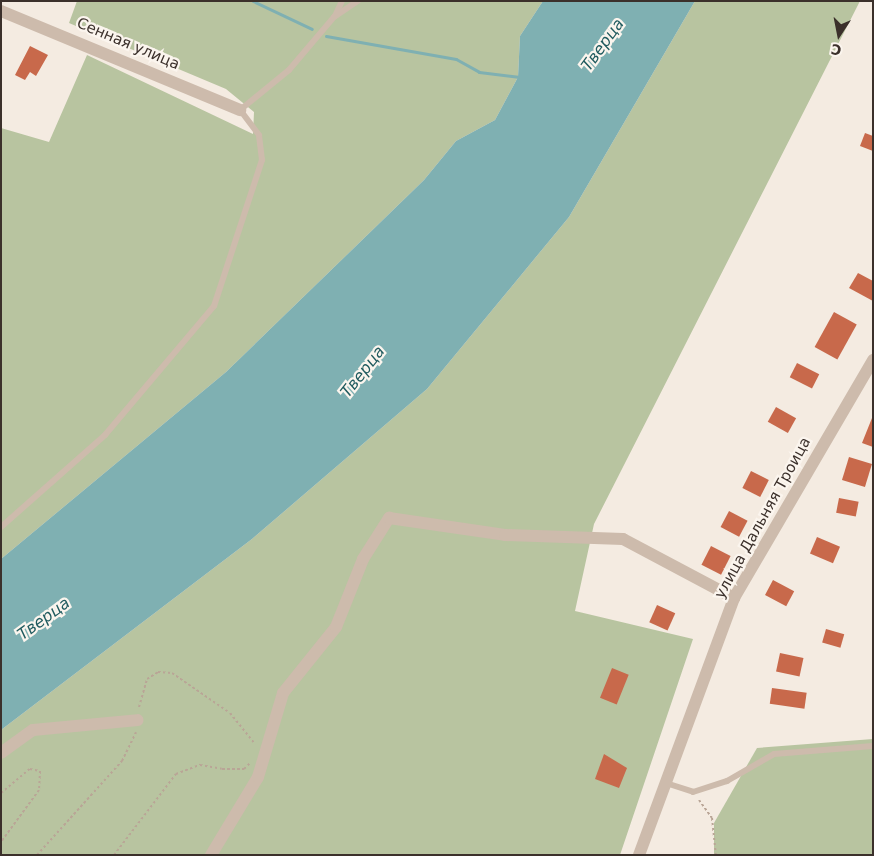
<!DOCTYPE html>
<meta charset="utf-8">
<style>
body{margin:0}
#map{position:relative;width:874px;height:856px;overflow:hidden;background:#f4ebe1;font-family:"DejaVu Sans",sans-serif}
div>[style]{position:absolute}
.green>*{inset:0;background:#b8c4a0}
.water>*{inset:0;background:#7fb0b2}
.stream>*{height:3px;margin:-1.5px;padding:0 1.5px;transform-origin:1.5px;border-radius:1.5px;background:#7fb0b2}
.building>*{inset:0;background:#c8694b;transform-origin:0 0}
.path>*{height:2px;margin-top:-1px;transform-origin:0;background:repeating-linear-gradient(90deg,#b9a596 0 2.5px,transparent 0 5px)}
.lane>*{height:6px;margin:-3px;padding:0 3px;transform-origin:3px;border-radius:3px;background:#cdbbac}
.street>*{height:12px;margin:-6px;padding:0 6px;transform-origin:6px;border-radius:6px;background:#cdbbac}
span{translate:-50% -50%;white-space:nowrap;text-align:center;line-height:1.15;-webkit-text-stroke:4.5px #fbf5ee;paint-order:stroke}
.street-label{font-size:15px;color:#3b302b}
.water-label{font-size:16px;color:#1f5a5e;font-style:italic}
.frame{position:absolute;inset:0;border:2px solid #3b302b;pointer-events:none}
.north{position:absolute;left:814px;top:10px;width:50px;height:50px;-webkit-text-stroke:4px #fbf5ee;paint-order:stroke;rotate:191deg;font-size:14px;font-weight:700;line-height:20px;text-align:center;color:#3b302b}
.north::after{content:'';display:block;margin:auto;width:18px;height:22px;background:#3b302b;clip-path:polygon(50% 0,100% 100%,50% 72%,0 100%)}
</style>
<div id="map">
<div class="green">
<i style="clip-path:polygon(77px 1px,543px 1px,520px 36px,518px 77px,495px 120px,456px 141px,424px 180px,226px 372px,1px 559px,1px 128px,49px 142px,87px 55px,253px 134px,254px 112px,226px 89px,69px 23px)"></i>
<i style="clip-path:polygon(695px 1px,860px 1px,594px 524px,575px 611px,693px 639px,620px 855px,1px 855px,1px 730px,252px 539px,427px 389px,569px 217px)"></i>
<i style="clip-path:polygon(873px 739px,873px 855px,714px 855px,714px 823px,757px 748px)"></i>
</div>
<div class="water">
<i style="clip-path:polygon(543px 1px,695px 1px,569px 217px,427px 389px,252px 539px,1px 730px,1px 559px,226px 372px,424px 180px,456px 141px,495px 120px,518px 77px,520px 36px)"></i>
</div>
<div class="stream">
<i style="left:253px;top:1px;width:65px;rotate:25.4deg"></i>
<i style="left:326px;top:36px;width:132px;rotate:10deg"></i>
<i style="left:456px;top:59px;width:26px;rotate:29deg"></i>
<i style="left:479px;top:72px;width:39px;rotate:7deg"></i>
</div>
<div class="building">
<i style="clip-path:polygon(30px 46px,48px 55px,36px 76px,30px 72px,25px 80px,15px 75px)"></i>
<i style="clip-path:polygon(865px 133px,873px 136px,873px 151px,860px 146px)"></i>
<i style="clip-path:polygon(858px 273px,873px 281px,873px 301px,849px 288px)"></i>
<i style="left:834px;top:312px;width:26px;height:40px;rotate:29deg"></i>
<i style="left:797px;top:363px;width:25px;height:16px;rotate:27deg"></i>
<i style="left:776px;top:407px;width:23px;height:17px;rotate:29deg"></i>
<i style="clip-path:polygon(872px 418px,873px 418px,873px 447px,862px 443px)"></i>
<i style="left:849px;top:457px;width:24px;height:24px;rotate:17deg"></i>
<i style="left:751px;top:471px;width:20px;height:19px;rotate:27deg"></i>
<i style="left:839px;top:498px;width:20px;height:15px;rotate:11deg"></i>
<i style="left:729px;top:511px;width:21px;height:18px;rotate:28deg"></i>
<i style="left:817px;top:537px;width:25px;height:18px;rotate:23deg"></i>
<i style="left:711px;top:546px;width:22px;height:21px;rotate:27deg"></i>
<i style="left:773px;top:580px;width:24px;height:17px;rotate:28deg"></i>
<i style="left:657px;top:605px;width:20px;height:19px;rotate:24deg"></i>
<i style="left:826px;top:629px;width:19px;height:14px;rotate:16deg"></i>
<i style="left:780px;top:653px;width:24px;height:19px;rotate:12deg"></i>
<i style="left:612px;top:668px;width:18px;height:32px;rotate:22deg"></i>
<i style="left:772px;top:688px;width:35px;height:16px;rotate:8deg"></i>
<i style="clip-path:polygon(604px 754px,627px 768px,619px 788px,595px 779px)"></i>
</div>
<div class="path">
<i style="left:139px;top:707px;width:29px;rotate:-74deg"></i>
<i style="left:147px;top:679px;width:13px;rotate:-32deg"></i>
<i style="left:158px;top:672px;width:14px;rotate:4deg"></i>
<i style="left:172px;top:673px;width:70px;rotate:34.6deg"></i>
<i style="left:230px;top:713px;width:40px;rotate:51deg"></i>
<i style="left:1px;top:793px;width:38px;rotate:-40deg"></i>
<i style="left:30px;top:769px;width:10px;rotate:11deg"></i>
<i style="left:40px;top:771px;width:19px;rotate:93deg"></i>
<i style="left:39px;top:790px;width:64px;rotate:126.2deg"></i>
<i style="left:699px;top:800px;width:22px;rotate:54deg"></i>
<i style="left:712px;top:818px;width:37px;rotate:84deg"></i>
<i style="left:37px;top:855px;width:127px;rotate:-47.9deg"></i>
<i style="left:122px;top:761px;width:32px;rotate:-64deg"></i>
<i style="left:114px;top:855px;width:102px;rotate:-52.6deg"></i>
<i style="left:176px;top:774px;width:26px;rotate:-21deg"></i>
<i style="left:200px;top:765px;width:22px;rotate:10deg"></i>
<i style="left:222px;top:769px;width:22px"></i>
<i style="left:244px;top:769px;width:8px;rotate:-45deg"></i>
</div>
<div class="lane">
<i style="left:335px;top:16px;width:17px;rotate:-65deg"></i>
<i style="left:1px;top:527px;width:139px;rotate:-41.5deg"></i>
<i style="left:105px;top:435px;width:169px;rotate:-49.8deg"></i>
<i style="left:214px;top:306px;width:154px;rotate:-71.8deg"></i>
<i style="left:262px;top:160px;width:25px;rotate:-97deg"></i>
<i style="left:259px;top:135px;width:31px;rotate:-127deg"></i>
<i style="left:240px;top:110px;width:63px;rotate:-39.2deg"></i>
<i style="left:289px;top:70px;width:70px;rotate:-49.7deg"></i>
<i style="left:334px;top:17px;width:29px;rotate:-34deg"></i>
<i style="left:669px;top:784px;width:25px;rotate:18deg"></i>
<i style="left:693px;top:792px;width:36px;rotate:-18deg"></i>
<i style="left:727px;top:781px;width:54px;rotate:-29.9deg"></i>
<i style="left:774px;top:754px;width:99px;rotate:-4.6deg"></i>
</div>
<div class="street">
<i style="left:1px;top:11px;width:259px;rotate:22.5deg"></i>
<i style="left:1px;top:753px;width:39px;rotate:-36deg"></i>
<i style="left:33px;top:730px;width:105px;rotate:-5.4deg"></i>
<i style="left:211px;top:855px;width:91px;rotate:-58.9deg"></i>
<i style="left:258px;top:777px;width:88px;rotate:-73.4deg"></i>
<i style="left:283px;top:693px;width:85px;rotate:-51.2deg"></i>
<i style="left:336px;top:627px;width:73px;rotate:-68.3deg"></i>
<i style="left:363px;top:559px;width:49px;rotate:-57.6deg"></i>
<i style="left:389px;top:518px;width:117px;rotate:8.3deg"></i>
<i style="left:505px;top:535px;width:118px;rotate:1.9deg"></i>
<i style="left:623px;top:539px;width:126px;rotate:28deg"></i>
<i style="left:639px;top:855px;width:274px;rotate:-69.7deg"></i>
<i style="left:734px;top:598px;width:276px;rotate:-59.7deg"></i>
</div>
<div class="street-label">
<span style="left:128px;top:44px;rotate:23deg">Сенная улица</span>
<span style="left:763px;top:518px;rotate:-61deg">улица Дальняя Троица</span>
</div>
<div class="water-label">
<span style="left:603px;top:45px;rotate:-54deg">Тверца</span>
<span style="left:363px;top:372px;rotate:-52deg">Тверца</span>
<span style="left:44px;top:619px;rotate:-36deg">Тверца</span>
</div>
<div class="frame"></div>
<div class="north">С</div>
</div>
